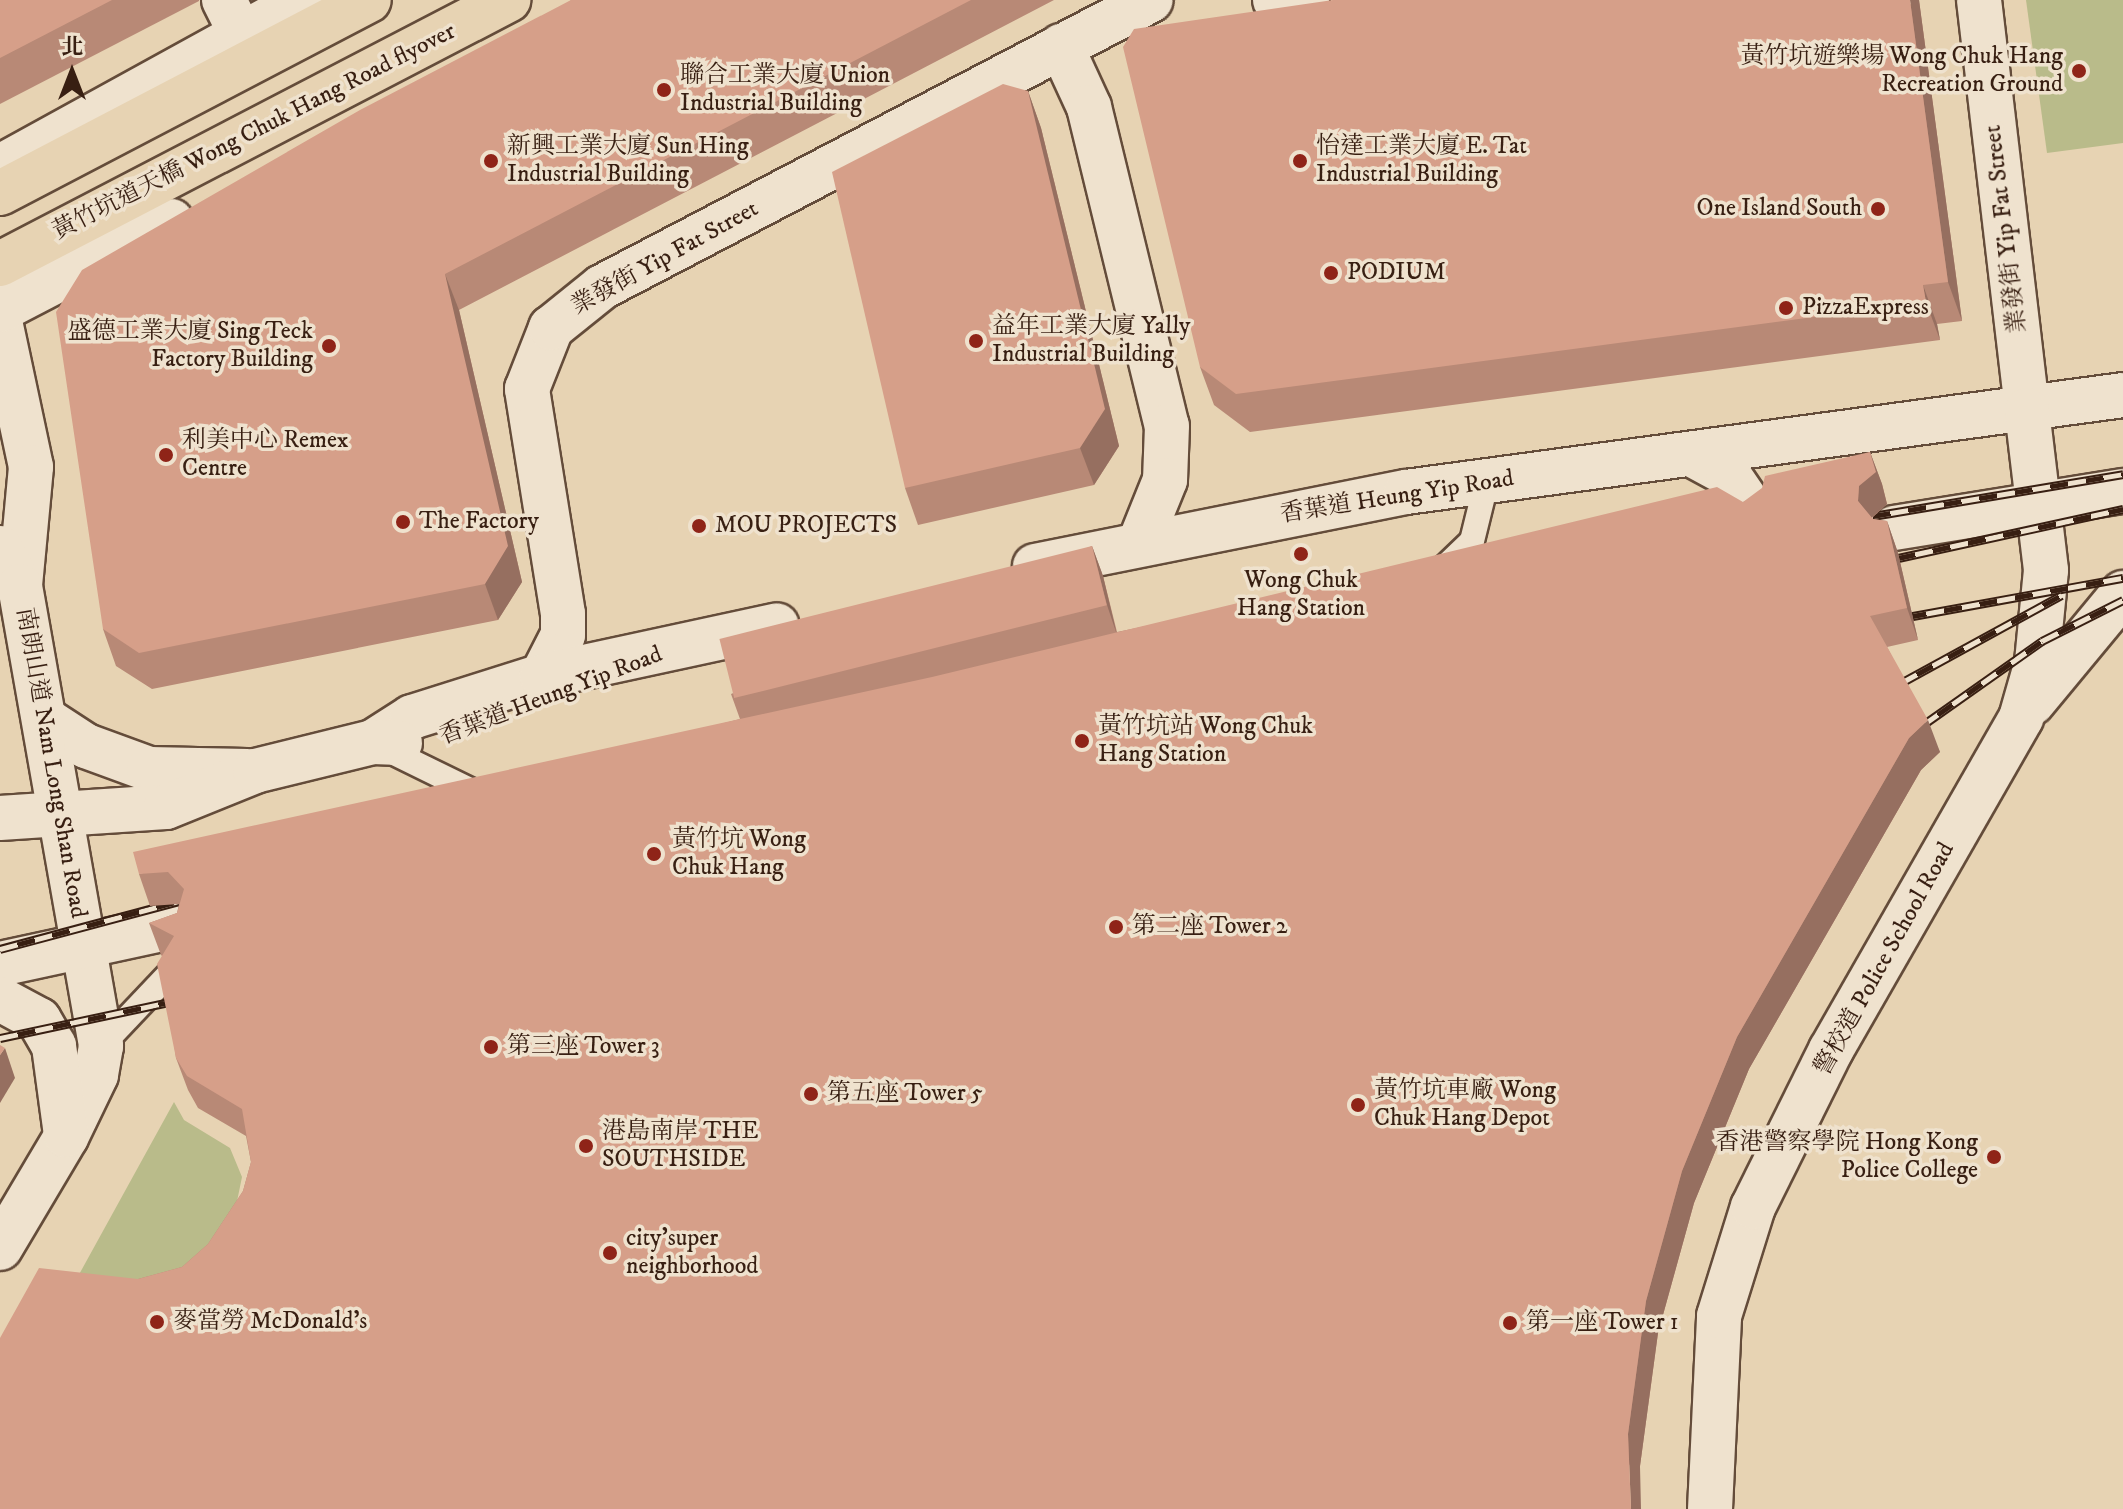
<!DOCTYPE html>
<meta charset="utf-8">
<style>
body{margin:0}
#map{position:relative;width:2123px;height:1509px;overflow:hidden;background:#e7d3b3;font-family:"IM FELL DW Pica","Noto Serif TC",serif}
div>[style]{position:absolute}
.green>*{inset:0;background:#b9bb8a}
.roads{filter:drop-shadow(2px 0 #644c3a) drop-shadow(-2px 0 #644c3a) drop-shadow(0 2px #644c3a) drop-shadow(0 -2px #644c3a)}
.service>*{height:24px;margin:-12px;padding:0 12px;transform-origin:12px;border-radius:12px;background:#efe2ce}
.minor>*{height:44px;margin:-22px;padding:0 22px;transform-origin:22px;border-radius:22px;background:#efe2ce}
.tertiary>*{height:44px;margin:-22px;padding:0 22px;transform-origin:22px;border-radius:22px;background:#efe2ce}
.secondary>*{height:44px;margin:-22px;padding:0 22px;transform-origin:22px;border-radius:22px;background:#efe2ce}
.trunk>*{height:44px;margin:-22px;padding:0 22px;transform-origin:22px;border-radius:22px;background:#e7d3b3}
.rail>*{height:9px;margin-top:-4.5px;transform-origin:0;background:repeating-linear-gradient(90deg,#efe2ce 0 18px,#381f12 0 36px);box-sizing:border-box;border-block:2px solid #381f12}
.wall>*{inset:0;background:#b88976}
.shaded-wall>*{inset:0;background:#966f60}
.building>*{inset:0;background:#d69f89;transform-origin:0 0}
.dots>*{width:22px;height:22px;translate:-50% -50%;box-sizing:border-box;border:4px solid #efe2ce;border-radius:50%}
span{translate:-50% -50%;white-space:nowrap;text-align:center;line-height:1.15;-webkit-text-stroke:7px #efe2ce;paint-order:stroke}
.poi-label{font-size:24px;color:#381f12}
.right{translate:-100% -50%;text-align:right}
.left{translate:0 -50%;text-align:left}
.street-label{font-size:24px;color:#381f12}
.north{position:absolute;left:32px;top:32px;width:80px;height:80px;-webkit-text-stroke:6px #efe2ce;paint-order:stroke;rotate:0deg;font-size:22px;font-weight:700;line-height:32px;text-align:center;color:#381f12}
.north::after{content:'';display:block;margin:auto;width:28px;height:36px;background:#381f12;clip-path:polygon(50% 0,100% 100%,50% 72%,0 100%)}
</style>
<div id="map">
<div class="green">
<i style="clip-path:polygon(2026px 0,2123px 0,2123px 143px,2047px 153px)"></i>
<i style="clip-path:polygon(174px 1102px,184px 1120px,230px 1148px,242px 1177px,234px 1216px,206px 1257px,148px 1289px,76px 1280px)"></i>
</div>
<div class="roads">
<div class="service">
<i style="left:1445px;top:567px;width:37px;rotate:-44deg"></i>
<i style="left:1472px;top:541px;width:63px;rotate:-76.2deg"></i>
<i style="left:384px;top:748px;width:102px;rotate:26.1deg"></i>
<i style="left:101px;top:1046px;width:102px;rotate:-46.6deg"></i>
</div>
<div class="minor">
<i style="left:224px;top:0;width:40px;rotate:63.4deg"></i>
<i style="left:1275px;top:0;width:32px"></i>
<i style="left:1979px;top:0;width:413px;rotate:83.3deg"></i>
<i style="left:1061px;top:46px;width:67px;rotate:65.3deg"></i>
<i style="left:1089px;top:107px;width:328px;rotate:76.3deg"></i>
<i style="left:1167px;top:426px;width:54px;rotate:92.1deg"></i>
<i style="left:1165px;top:480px;width:67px;rotate:112deg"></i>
<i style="left:542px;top:676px;width:46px;rotate:-62.9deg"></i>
<i style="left:563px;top:635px;width:21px;rotate:-90deg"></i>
<i style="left:563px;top:614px;width:228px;rotate:-99.1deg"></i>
<i style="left:527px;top:389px;width:66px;rotate:-68.5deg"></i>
<i style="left:551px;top:328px;width:65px;rotate:-38.8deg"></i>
<i style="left:602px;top:287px;width:619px;rotate:-27.6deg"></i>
</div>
<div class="tertiary">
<i style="left:0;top:321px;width:149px;rotate:78deg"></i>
<i style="left:31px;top:467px;width:120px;rotate:95.3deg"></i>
<i style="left:1691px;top:454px;width:42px;rotate:28.4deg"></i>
<i style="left:1728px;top:474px;width:42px;rotate:55.6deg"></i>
<i style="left:1894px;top:528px;width:232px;rotate:-9.2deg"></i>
<i style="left:0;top:548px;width:43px;rotate:62.2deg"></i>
<i style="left:20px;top:586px;width:467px;rotate:80deg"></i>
<i style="left:101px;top:1046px;width:29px;rotate:100deg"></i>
<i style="left:96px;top:1075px;width:69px;rotate:115.8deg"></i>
<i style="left:66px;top:1137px;width:129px;rotate:120.7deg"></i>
<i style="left:1035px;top:566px;width:378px;rotate:-11.3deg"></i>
<i style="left:1406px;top:492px;width:724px;rotate:-7.7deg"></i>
<i style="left:2032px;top:703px;width:143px;rotate:-50.4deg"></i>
<i style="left:46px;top:720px;width:48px;rotate:33deg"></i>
<i style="left:86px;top:746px;width:67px;rotate:20.1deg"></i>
<i style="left:149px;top:769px;width:98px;rotate:1.2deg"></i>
<i style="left:373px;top:742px;width:46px;rotate:-32.7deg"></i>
<i style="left:412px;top:717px;width:136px;rotate:-17.5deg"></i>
<i style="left:542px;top:676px;width:240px;rotate:-12.2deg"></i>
<i style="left:0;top:818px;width:166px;rotate:-3.8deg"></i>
<i style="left:166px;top:807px;width:96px;rotate:-22deg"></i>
<i style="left:255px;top:771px;width:122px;rotate:-13.8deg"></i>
<i style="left:373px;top:742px;width:27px;rotate:2deg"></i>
<i style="left:0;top:964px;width:175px;rotate:-12.2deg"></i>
<i style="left:0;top:999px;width:44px;rotate:28.3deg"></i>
<i style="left:39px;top:1020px;width:30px;rotate:60deg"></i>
<i style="left:54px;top:1046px;width:90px;rotate:82.3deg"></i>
<i style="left:1710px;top:1509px;width:193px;rotate:-87.3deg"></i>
<i style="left:1719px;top:1316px;width:114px;rotate:-72.7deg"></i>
<i style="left:1753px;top:1207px;width:175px;rotate:-63.6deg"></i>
<i style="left:1831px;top:1050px;width:383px;rotate:-60.2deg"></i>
<i style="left:2021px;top:718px;width:58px;rotate:-74.1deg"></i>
<i style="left:2037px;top:662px;width:92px;rotate:-84.4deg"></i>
<i style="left:2046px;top:570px;width:161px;rotate:-96.8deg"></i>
</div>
<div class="secondary">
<i style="left:0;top:167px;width:347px;rotate:-28.8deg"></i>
<i style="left:0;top:310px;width:193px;rotate:-27.5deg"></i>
</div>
<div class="trunk">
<i style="left:0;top:193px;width:416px;rotate:-27.6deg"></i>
<i style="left:0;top:264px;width:573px;rotate:-27.46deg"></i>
</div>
</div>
<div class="rail">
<i style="left:1855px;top:519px;width:272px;rotate:-9.5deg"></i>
<i style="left:1880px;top:562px;width:249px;rotate:-12.3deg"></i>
<i style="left:1891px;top:620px;width:236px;rotate:-10.3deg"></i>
<i style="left:1901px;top:683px;width:183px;rotate:-28.7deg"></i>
<i style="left:1923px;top:725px;width:146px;rotate:-35.2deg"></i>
<i style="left:2042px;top:641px;width:91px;rotate:-26.8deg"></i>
<i style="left:0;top:949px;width:193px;rotate:-15deg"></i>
<i style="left:0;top:1038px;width:192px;rotate:-12deg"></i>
</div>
<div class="wall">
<i style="clip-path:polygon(0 0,199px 0,199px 1px,0 104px)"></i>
<i style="clip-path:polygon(571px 0,1054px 0,459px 310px,522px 582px,498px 620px,152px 689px,116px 666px,103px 629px)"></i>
<i style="clip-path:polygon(1919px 0,1962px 321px,1937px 324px,1940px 340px,1250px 432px,1214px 405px,1200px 367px)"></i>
<i style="clip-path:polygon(1028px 91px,1041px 128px,1119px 446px,1094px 485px,918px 525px,905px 488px)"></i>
<i style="clip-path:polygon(1870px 452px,1882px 484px,1887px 504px,1872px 518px,1873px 519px,1887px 521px,1898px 553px,1918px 640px,1887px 647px,1940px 752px,1921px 770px,1749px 1069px,1694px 1203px,1658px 1333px,1640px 1466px,138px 1279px,182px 1267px,208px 1244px,243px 1191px,251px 1162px,246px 1136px,198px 1108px,188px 1090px,176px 1058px,162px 956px,161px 955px,149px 923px,177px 913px,179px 904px,150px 906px,139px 874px,740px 719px,731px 694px,1092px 546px,1103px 576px,1117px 632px,1743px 502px)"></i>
</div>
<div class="shaded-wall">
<i style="clip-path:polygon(1910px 0,1919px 0,1962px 321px,1948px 282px)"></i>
<i style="clip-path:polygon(1028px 91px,1041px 128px,1119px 446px,1094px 485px,1080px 448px)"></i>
<i style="clip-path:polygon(445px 274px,459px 310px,522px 582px,498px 620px,485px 584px)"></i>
<i style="clip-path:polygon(1923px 285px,1937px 324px,1940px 340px,1926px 302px)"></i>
<i style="clip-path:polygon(1870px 452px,1882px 484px,1887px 504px,1871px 518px,1858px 501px,1859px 486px)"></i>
<i style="clip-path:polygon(1887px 521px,1898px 553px,1918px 640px,1907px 608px)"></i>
<i style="clip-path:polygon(1092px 546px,1103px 576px,1117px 635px,1107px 605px)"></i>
<i style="clip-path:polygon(1928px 720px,1940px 752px,1921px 770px,1749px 1069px,1694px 1203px,1658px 1333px,1640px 1466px,1641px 1509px,1631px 1509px,1628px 1434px,1646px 1301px,1682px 1171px,1737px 1037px,1909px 738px)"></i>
<i style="clip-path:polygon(5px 1048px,15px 1078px,0 1103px,0 1055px)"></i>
</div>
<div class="building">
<i style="clip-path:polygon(0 0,112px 0,0 58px)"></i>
<i style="clip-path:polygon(571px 0,971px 0,445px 274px,508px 546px,485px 584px,139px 653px,103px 629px,56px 312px,82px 270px,360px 110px)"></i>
<i style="clip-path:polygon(1333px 0,1910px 0,1948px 282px,1923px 285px,1926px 302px,1236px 394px,1200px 367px,1123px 47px,1134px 29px)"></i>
<i style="clip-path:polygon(1003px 84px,1028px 91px,1105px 409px,1080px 448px,905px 488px,832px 172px)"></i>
<i style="clip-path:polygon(1870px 452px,1876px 472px,1859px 486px,1858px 501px,1873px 519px,1887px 521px,1907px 608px,1870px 616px,1928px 720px,1909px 738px,1737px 1037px,1682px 1171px,1646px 1301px,1628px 1434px,1631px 1509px,0 1509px,0 1338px,39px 1268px,138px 1279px,182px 1267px,208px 1244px,243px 1191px,251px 1162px,242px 1109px,187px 1076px,176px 1058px,157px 964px,174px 936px,149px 923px,177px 913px,184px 889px,168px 872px,139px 874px,133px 852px,932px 677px,1717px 487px,1743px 502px,1762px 488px,1765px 476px)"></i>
<i style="left:1092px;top:546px;width:61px;height:384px;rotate:76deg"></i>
<i style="clip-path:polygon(0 1045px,5px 1048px,0 1055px)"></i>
</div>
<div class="dots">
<i style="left:2079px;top:71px;background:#8f2418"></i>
<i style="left:664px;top:90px;background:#8f2418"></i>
<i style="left:491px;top:161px;background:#8f2418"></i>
<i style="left:1300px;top:161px;background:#8f2418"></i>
<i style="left:1878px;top:209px;background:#8f2418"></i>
<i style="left:1331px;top:273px;background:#8f2418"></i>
<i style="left:1786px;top:308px;background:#8f2418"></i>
<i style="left:976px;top:341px;background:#8f2418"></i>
<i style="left:329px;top:346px;background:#8f2418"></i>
<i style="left:166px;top:455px;background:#8f2418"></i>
<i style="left:403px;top:522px;background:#8f2418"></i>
<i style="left:699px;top:526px;background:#8f2418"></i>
<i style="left:1301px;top:554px;background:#8f2418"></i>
<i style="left:1082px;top:741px;background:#8f2418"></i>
<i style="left:654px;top:854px;background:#8f2418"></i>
<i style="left:1116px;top:927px;background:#8f2418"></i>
<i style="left:491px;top:1047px;background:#8f2418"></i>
<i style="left:811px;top:1094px;background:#8f2418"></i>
<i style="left:1358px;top:1105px;background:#8f2418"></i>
<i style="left:586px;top:1146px;background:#8f2418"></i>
<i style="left:1994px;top:1157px;background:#8f2418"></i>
<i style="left:610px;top:1253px;background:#8f2418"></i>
<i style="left:157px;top:1322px;background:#8f2418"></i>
<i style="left:1510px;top:1323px;background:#8f2418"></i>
</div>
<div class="poi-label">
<span class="right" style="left:2063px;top:71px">黃竹坑遊樂場 Wong Chuk Hang<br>Recreation Ground</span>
<span class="left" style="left:680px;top:90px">聯合工業大廈 Union<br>Industrial Building</span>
<span class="left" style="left:507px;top:161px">新興工業大廈 Sun Hing<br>Industrial Building</span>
<span class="left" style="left:1316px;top:161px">怡達工業大廈 E. Tat<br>Industrial Building</span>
<span class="right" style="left:1862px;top:209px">One Island South</span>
<span class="left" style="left:1347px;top:273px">PODIUM</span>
<span class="left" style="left:1802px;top:308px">PizzaExpress</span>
<span class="left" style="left:992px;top:341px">益年工業大廈 Yally<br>Industrial Building</span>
<span class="right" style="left:313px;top:346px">盛德工業大廈 Sing Teck<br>Factory Building</span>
<span class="left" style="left:182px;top:455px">利美中心 Remex<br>Centre</span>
<span class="left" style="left:419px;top:522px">The Factory</span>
<span class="left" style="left:715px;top:526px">MOU PROJECTS</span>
<span style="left:1301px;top:595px">Wong Chuk<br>Hang Station</span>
<span class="left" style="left:1098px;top:741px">黃竹坑站 Wong Chuk<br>Hang Station</span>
<span class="left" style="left:672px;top:854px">黃竹坑 Wong<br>Chuk Hang</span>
<span class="left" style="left:1132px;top:927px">第二座 Tower 2</span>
<span class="left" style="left:507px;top:1047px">第三座 Tower 3</span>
<span class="left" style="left:1374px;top:1105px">黃竹坑車廠 Wong<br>Chuk Hang Depot</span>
<span class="left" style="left:827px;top:1094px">第五座 Tower 5</span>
<span class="left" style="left:602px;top:1146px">港島南岸 THE<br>SOUTHSIDE</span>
<span class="right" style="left:1978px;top:1157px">香港警察學院 Hong Kong<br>Police College</span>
<span class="left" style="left:626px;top:1253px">city'super<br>neighborhood</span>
<span class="left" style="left:173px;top:1322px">麥當勞 McDonald's</span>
<span class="left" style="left:1526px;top:1323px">第一座 Tower 1</span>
</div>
<div class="street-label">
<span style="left:254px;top:132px;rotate:-27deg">黃竹坑道天橋 Wong Chuk Hang Road flyover</span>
<span style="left:2006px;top:229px;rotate:-97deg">業發街 Yip Fat Street</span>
<span style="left:665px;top:258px;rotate:-29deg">業發街 Yip Fat Street</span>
<span style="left:1397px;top:497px;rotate:-9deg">香葉道 Heung Yip Road</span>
<span style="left:551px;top:696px;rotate:-21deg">香葉道 Heung Yip Road</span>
<span style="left:51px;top:763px;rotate:80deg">南朗山道 Nam Long Shan Road</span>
<span style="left:1885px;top:959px;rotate:-61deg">警校道 Police School Road</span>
</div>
<div class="north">北</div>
</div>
